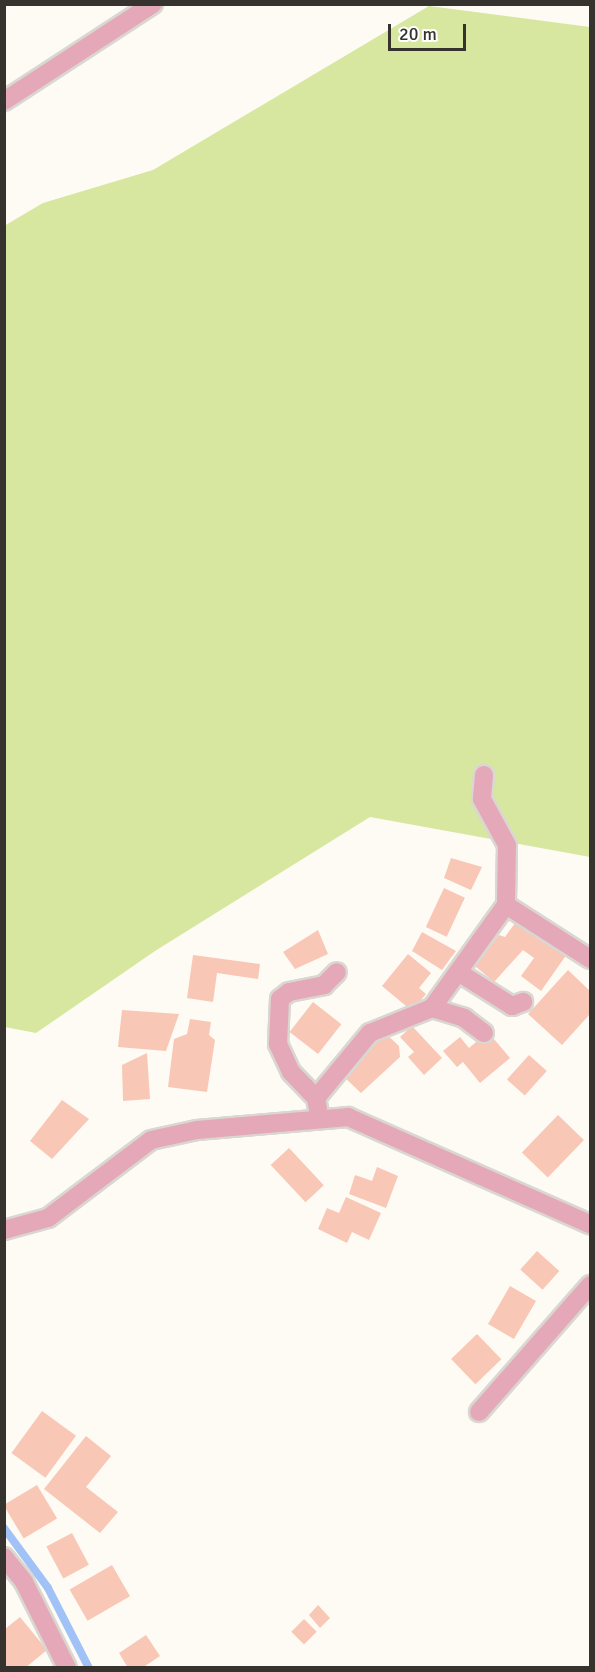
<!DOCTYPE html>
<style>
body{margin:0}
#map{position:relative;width:595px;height:1672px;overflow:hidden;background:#fefbf5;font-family:Signika,sans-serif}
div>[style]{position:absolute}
.green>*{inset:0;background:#d7e79f}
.stream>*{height:8px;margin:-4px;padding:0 4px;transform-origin:4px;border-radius:4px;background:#a0c2f6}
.building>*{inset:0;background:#f9c7b5;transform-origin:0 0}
.roads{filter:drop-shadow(2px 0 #dad7d1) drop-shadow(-2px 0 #dad7d1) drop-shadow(0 2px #dad7d1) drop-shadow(0 -2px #dad7d1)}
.minor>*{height:18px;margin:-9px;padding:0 9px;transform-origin:9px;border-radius:9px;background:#e4a8b9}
.tertiary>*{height:18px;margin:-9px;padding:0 9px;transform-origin:9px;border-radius:9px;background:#e4a8b9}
span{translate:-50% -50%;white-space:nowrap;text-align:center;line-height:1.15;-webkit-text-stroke:5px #fff;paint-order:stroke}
.frame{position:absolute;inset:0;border:6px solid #36332e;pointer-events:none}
.scale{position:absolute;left:388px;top:24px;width:78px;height:27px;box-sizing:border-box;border:3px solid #36332e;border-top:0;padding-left:8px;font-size:18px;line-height:21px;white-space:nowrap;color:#36332e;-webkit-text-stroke:4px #fff;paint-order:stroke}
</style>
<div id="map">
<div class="green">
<i style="clip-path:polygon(429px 6px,590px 27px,590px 857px,370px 817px,155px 951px,36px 1033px,5px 1027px,4px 226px,43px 203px,153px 170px)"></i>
</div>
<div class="stream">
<i style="left:4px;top:1528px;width:74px;rotate:53.7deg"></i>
<i style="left:48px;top:1588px;width:90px;rotate:62.9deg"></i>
</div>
<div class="building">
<i style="clip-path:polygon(451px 858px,482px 867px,471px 890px,444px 878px)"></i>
<i style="left:444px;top:888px;width:23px;height:43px;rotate:25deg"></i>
<i style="clip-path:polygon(518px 919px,567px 954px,541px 991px,521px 976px,534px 958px,523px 950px,494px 982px,475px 966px,499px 935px,505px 937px)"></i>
<i style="clip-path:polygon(318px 930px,328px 954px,295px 969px,283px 952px)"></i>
<i style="clip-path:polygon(422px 932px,456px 951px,442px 970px,412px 951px)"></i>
<i style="clip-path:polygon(408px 954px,431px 973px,419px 988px,426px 994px,412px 1011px,382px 986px)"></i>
<i style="clip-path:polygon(193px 955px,260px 964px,258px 979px,217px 973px,213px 1002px,187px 998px)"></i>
<i style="clip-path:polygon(568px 970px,590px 991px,590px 1014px,562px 1045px,528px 1014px)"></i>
<i style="left:313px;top:1002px;width:36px;height:38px;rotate:38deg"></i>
<i style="clip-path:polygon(122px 1010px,179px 1014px,166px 1051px,118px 1047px)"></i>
<i style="clip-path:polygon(190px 1019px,211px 1022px,209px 1035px,215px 1040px,207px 1092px,168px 1087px,174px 1039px,187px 1034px)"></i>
<i style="clip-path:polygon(412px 1026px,442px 1058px,424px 1075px,408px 1057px,414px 1052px,400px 1037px)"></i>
<i style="clip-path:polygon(383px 1031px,399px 1046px,400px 1057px,361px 1093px,342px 1075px)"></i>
<i style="clip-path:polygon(488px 1032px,510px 1058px,480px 1083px,463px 1062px,457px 1067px,443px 1051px,460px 1037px,469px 1048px)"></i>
<i style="clip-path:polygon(147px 1053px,150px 1099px,123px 1101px,122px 1065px)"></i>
<i style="left:529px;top:1055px;width:24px;height:33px;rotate:42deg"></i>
<i style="clip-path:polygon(62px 1100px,89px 1119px,52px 1159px,30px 1141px)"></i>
<i style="left:558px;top:1115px;width:36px;height:52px;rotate:44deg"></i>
<i style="left:289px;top:1148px;width:51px;height:25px;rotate:47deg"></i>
<i style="clip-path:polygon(377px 1167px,398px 1176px,386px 1208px,349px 1194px,355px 1175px,372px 1181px)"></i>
<i style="clip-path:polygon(346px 1197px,381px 1213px,369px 1240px,352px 1232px,347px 1243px,318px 1229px,327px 1208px,339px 1213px)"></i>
<i style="left:537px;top:1251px;width:30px;height:25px;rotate:42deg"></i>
<i style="left:510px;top:1286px;width:30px;height:44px;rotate:30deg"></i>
<i style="left:477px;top:1334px;width:35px;height:36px;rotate:46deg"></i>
<i style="left:42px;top:1411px;width:42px;height:52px;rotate:36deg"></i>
<i style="clip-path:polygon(86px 1436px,111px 1456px,86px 1487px,118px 1512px,100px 1533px,44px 1489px)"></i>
<i style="left:37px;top:1485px;width:39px;height:39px;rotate:59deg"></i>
<i style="left:72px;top:1533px;width:36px;height:29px;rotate:62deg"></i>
<i style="left:112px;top:1565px;width:36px;height:49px;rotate:60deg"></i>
<i style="clip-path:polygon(318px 1605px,330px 1618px,320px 1628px,309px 1615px)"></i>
<i style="clip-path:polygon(20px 1617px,47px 1650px,25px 1668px,5px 1668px,5px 1629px)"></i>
<i style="left:304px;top:1619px;width:18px;height:18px;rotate:45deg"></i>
<i style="clip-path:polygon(146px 1635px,160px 1656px,142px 1668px,128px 1668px,119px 1653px)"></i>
</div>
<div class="roads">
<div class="minor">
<i style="left:484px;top:775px;width:24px;rotate:95deg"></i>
<i style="left:482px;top:799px;width:52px;rotate:61.5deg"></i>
<i style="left:507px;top:845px;width:60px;rotate:91deg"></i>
<i style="left:458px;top:972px;width:64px;rotate:32.2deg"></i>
<i style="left:512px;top:1006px;width:12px;rotate:-20deg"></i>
<i style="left:432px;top:1008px;width:127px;rotate:-54.3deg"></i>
<i style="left:506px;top:905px;width:100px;rotate:32.7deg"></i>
<i style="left:316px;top:1098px;width:85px;rotate:-50.3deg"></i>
<i style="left:370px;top:1033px;width:67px;rotate:-22deg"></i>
<i style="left:432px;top:1008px;width:34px;rotate:17deg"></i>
<i style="left:464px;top:1018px;width:25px;rotate:37deg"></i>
<i style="left:318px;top:1109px;width:11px;rotate:-100deg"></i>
<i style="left:316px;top:1098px;width:36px;rotate:-134deg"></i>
<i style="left:291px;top:1072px;width:31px;rotate:-115deg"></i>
<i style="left:278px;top:1044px;width:45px;rotate:-87.5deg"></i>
<i style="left:280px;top:999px;width:11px;rotate:-38deg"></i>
<i style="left:289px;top:992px;width:36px;rotate:-11deg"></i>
<i style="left:324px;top:985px;width:18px;rotate:-45deg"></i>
<i style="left:4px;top:1230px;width:46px;rotate:-15.3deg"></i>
<i style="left:48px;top:1218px;width:129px;rotate:-37.1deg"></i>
<i style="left:151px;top:1140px;width:47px;rotate:-12.3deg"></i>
<i style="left:197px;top:1130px;width:152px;rotate:-4.9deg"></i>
<i style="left:348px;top:1117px;width:265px;rotate:23.9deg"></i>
<i style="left:479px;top:1412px;width:169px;rotate:-48.8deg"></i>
</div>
<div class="tertiary">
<i style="left:4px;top:101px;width:178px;rotate:-33.1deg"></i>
<i style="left:4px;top:1557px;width:32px;rotate:51deg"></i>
<i style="left:24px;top:1582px;width:96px;rotate:63.4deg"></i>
</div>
</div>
<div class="frame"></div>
<div class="scale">20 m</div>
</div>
